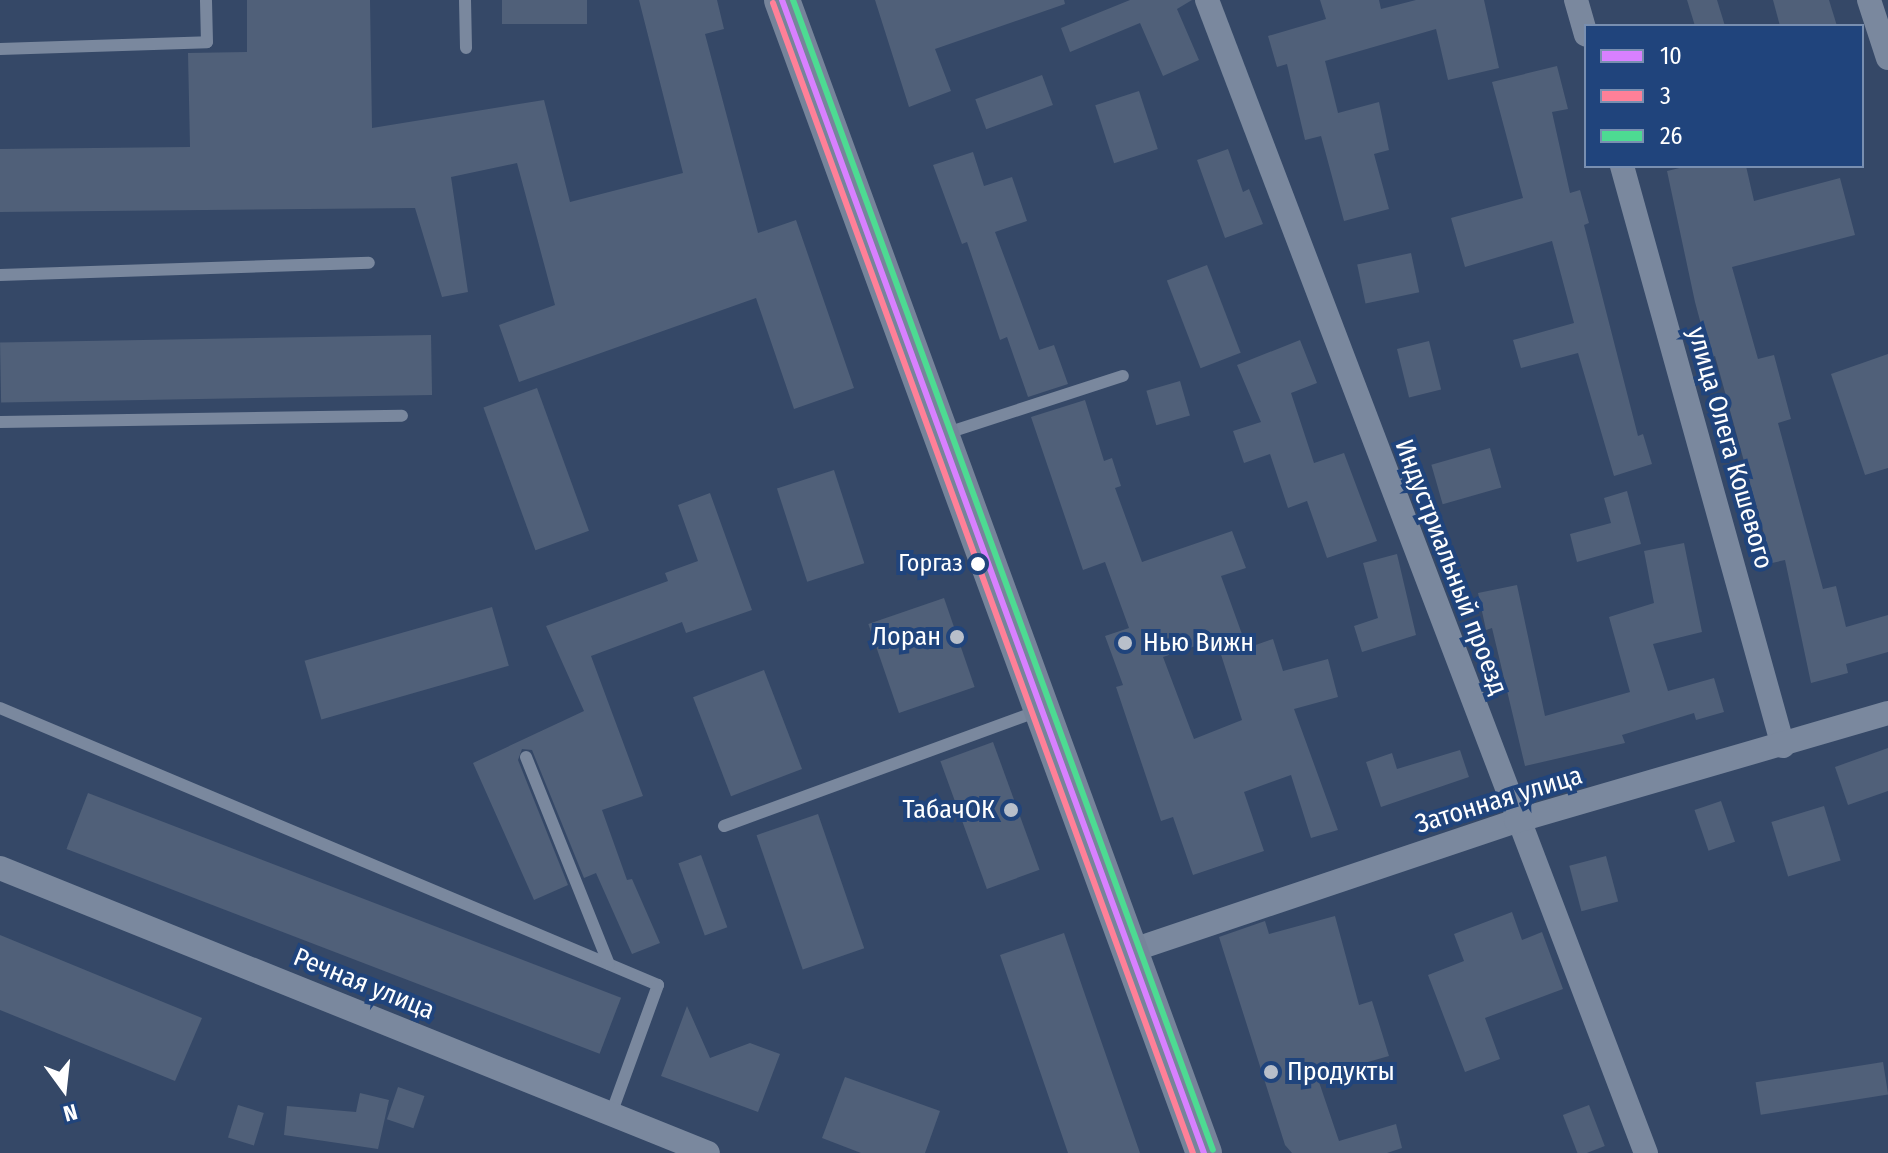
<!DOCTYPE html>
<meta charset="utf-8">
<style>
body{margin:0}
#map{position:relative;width:1888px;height:1153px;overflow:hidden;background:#354867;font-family:"Fira Sans Condensed",sans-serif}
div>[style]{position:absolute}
.building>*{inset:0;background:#506079;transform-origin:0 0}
.lane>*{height:12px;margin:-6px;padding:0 6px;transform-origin:6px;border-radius:6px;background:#7a889e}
.street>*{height:24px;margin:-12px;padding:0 12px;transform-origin:12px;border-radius:12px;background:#7a889e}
.secondary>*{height:36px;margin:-18px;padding:0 18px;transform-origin:18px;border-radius:18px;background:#76849a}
.bus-1>*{height:6px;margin:-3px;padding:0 3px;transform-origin:3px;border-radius:3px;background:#d880ff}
.bus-2>*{height:6px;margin:-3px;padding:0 3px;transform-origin:3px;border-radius:3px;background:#ff8098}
.bus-3>*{height:6px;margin:-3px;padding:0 3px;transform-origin:3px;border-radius:3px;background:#4ddb92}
.dots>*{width:22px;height:22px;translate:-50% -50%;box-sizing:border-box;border:4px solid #20447c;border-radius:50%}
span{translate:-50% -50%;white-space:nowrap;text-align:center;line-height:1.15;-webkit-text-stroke:8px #20447c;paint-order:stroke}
.bus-label{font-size:24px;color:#fff}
.right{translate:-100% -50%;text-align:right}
.street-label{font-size:26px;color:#fff}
.poi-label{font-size:26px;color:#fff}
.left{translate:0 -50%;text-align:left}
.legend{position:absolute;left:1584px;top:24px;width:280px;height:144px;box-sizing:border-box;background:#20447c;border:2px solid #798fb0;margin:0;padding:10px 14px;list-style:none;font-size:24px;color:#fff}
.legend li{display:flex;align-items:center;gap:16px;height:40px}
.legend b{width:40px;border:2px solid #798fb0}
.north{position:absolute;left:24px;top:1049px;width:80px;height:80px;-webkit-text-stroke:6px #20447c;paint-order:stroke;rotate:165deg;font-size:22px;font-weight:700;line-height:32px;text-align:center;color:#fff}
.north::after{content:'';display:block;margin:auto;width:28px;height:36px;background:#fff;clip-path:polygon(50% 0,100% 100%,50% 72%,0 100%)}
</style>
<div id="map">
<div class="building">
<i style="clip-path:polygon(247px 0,370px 0,372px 128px,544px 100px,570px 202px,683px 173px,639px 0,717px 0,724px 29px,705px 34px,758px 233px,796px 220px,854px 388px,794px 409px,756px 298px,519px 382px,499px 325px,555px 305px,517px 163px,451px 177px,468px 292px,442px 297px,415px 208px,0 212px,0 149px,190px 147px,188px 53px,247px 52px)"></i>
<i style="left:502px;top:0;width:85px;height:24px"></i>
<i style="clip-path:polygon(875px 0,1064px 0,1065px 4px,935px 49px,951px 91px,909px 107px)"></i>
<i style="clip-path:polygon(1130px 0,1192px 0,1177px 9px,1199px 60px,1163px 76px,1140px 23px,1070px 52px,1061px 28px)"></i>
<i style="clip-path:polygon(1320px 0,1379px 0,1381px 9px,1416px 0,1484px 0,1499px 68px,1448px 80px,1436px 29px,1325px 61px,1338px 113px,1379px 102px,1389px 150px,1374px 154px,1389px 209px,1344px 221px,1321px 136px,1305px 140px,1287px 64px,1277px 67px,1268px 36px,1326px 19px)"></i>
<i style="clip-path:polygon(1687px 0,1717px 0,1725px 26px,1695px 26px)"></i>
<i style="clip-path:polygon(1773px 0,1829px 0,1837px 26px,1780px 26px)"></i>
<i style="clip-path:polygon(1557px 66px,1568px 109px,1552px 112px,1570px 193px,1580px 190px,1589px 223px,1584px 225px,1638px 436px,1643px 434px,1652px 464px,1614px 476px,1578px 353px,1521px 368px,1513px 340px,1574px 323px,1552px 241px,1465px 267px,1451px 218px,1523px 198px,1492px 82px)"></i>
<i style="left:1042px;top:75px;width:32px;height:71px;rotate:70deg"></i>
<i style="left:1139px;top:91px;width:61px;height:46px;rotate:72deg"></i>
<i style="clip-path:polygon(1228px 149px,1243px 192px,1249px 189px,1263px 224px,1225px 238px,1197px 160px)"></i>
<i style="clip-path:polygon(973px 152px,984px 186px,1012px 177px,1027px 221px,995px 232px,1039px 350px,1054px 345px,1068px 384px,1028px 397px,1007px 337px,1000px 340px,967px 242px,962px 244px,933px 165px)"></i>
<i style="clip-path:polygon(1688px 166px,1746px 166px,1754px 201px,1840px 178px,1855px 235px,1732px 267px,1758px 359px,1774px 355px,1791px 419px,1778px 423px,1823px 589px,1836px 586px,1846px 627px,1888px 615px,1888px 652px,1846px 664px,1848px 673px,1811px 683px,1785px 560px,1772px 563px,1715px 356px,1710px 358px,1695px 302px,1667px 171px)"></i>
<i style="left:1411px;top:253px;width:40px;height:55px;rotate:78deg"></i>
<i style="left:1207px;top:265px;width:94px;height:43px;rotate:69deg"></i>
<i style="left:431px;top:335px;width:60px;height:431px;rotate:89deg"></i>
<i style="clip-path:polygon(1300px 340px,1317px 383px,1291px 393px,1314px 463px,1344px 453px,1377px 541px,1327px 558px,1307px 501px,1288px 508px,1270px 454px,1244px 463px,1233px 431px,1261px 422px,1237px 365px)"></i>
<i style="left:1429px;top:341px;width:50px;height:33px;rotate:76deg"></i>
<i style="clip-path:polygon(1888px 354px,1888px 468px,1865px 475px,1831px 374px)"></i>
<i style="left:1180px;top:381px;width:36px;height:35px;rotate:74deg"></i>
<i style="left:537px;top:388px;width:152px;height:57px;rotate:70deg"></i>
<i style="clip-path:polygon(evenodd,1085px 400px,1104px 461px,1112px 458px,1121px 486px,1115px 488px,1142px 562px,1232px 531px,1246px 568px,1221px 576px,1247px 648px,1273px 639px,1283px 671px,1328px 659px,1338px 697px,1294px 709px,1338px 830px,1311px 838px,1291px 775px,1244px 792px,1264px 851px,1193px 875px,1173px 817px,1161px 821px,1116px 687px,1123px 685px,1105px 636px,1129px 628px,1105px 562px,1083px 570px,1031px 417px,1085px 400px,1216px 639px,1242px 720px,1194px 739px,1163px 657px,1216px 639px)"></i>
<i style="left:1490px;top:448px;width:41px;height:61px;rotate:74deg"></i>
<i style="left:834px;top:470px;width:98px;height:60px;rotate:72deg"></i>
<i style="clip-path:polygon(1627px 491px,1641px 544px,1577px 562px,1570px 534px,1611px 523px,1604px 498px)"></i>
<i style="clip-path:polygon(710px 493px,752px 610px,686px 633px,682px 622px,591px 656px,643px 796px,602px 810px,627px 880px,632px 879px,660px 943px,632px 954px,596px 873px,584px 878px,532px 750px,522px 749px,518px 760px,568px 885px,534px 900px,473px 763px,584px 711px,546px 626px,668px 581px,665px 573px,698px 561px,678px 505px)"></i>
<i style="clip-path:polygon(1684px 543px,1702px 632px,1653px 644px,1668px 691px,1714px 678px,1724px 712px,1696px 720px,1694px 713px,1622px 735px,1625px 743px,1525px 766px,1492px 628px,1486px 630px,1478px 593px,1517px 585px,1545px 716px,1630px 692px,1609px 617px,1654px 603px,1644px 551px)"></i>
<i style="clip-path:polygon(1397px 554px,1416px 635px,1362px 652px,1354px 626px,1378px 618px,1363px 563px)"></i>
<i style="left:944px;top:598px;width:94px;height:80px;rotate:71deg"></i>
<i style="left:492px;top:607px;width:61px;height:195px;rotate:74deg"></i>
<i style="left:764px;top:670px;width:106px;height:76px;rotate:69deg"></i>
<i style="left:993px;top:742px;width:136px;height:56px;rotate:70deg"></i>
<i style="clip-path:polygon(1888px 748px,1888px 791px,1848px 805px,1835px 767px)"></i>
<i style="clip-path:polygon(1460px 750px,1469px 777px,1381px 807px,1366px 762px,1392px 753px,1397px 769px)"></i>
<i style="left:88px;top:793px;width:571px;height:60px;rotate:21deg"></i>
<i style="left:1721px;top:801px;width:43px;height:28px;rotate:71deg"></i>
<i style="left:1824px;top:806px;width:57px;height:55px;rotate:73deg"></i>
<i style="left:818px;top:814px;width:142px;height:65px;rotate:71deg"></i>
<i style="left:701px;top:855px;width:77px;height:24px;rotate:70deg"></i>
<i style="left:1606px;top:856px;width:47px;height:38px;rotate:75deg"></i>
<i style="clip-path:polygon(1512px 912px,1522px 940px,1542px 932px,1563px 989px,1485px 1018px,1500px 1059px,1465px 1072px,1428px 975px,1464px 961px,1454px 934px)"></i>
<i style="clip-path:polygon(1335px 916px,1359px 1005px,1372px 1001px,1389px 1056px,1319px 1076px,1319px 1082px,1339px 1141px,1396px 1124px,1402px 1148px,1387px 1153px,1292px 1153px,1285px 1145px,1219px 937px,1265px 921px,1269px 934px)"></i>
<i style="clip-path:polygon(1064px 933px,1082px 986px,1140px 1153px,1068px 1153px,1000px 955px)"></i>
<i style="clip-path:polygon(0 935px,202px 1018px,175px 1081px,0 1010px)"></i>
<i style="clip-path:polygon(687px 1006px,710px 1058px,750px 1043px,780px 1054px,758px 1112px,661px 1076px)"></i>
<i style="left:1883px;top:1062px;width:33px;height:129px;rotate:81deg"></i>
<i style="clip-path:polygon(845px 1077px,940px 1111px,925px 1153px,861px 1153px,822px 1138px)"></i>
<i style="left:398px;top:1087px;width:28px;height:34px;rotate:19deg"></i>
<i style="clip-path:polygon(360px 1093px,389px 1100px,378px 1149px,284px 1135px,287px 1106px,356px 1112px)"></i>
<i style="left:238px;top:1105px;width:27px;height:34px;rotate:17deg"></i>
<i style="left:1589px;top:1105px;width:44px;height:28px;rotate:69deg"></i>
</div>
<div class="lane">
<i style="left:465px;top:0;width:48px;rotate:88.8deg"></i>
<i style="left:0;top:49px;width:207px;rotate:-1.9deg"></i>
<i style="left:207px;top:42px;width:42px;rotate:-91.4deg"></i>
<i style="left:0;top:275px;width:369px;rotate:-1.9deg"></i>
<i style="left:0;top:422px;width:402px;rotate:-0.9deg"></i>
<i style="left:944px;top:434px;width:188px;rotate:-18deg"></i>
<i style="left:0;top:708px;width:714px;rotate:22.83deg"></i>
<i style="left:658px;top:985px;width:137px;rotate:110deg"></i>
<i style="left:526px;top:757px;width:223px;rotate:68.2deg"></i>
<i style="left:724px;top:826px;width:335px;rotate:-20.1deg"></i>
</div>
<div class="street">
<i style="left:1207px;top:0;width:1234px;rotate:69.16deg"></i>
<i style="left:1576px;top:0;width:36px;rotate:74deg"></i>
<i style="left:1869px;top:0;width:61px;rotate:71.9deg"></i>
<i style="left:1622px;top:166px;width:602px;rotate:74.49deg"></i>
<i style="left:0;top:868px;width:763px;rotate:21.93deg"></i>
<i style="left:1130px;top:951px;width:407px;rotate:-18.6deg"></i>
<i style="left:1516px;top:821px;width:387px;rotate:-16.2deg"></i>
</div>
<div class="secondary">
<i style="left:782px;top:0;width:1228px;rotate:69.9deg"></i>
</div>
<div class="bus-1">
<i style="left:782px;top:0;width:1228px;rotate:69.9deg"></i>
</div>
<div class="bus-2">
<i style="left:773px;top:3px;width:1224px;rotate:69.94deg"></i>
</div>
<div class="bus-3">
<i style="left:793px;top:0;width:1224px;rotate:69.94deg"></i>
</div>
<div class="dots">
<i style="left:978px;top:564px;background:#fff"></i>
<i style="left:957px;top:637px;background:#b8bfca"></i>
<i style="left:1125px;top:643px;background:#b8bfca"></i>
<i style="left:1011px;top:810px;background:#b8bfca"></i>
<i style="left:1271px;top:1072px;background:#b8bfca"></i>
</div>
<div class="bus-label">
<span class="right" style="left:963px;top:564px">Горгаз</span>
</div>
<div class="street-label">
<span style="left:1730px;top:448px;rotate:74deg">улица Олега Кошевого</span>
<span style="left:1451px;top:567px;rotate:69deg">Индустриальный проезд</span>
<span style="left:1499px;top:800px;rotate:-17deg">Затонная улица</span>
<span style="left:364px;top:984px;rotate:22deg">Речная улица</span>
</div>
<div class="poi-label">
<span class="right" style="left:941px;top:637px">Лоран</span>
<span class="left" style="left:1143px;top:643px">Нью Вижн</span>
<span class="right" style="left:995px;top:810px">ТабачОК</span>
<span class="left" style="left:1287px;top:1072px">Продукты</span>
</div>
<ul class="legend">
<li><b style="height:10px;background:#d880ff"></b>10</li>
<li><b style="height:10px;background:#ff8098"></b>3</li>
<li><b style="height:10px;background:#4ddb92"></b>26</li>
</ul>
<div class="north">N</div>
</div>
